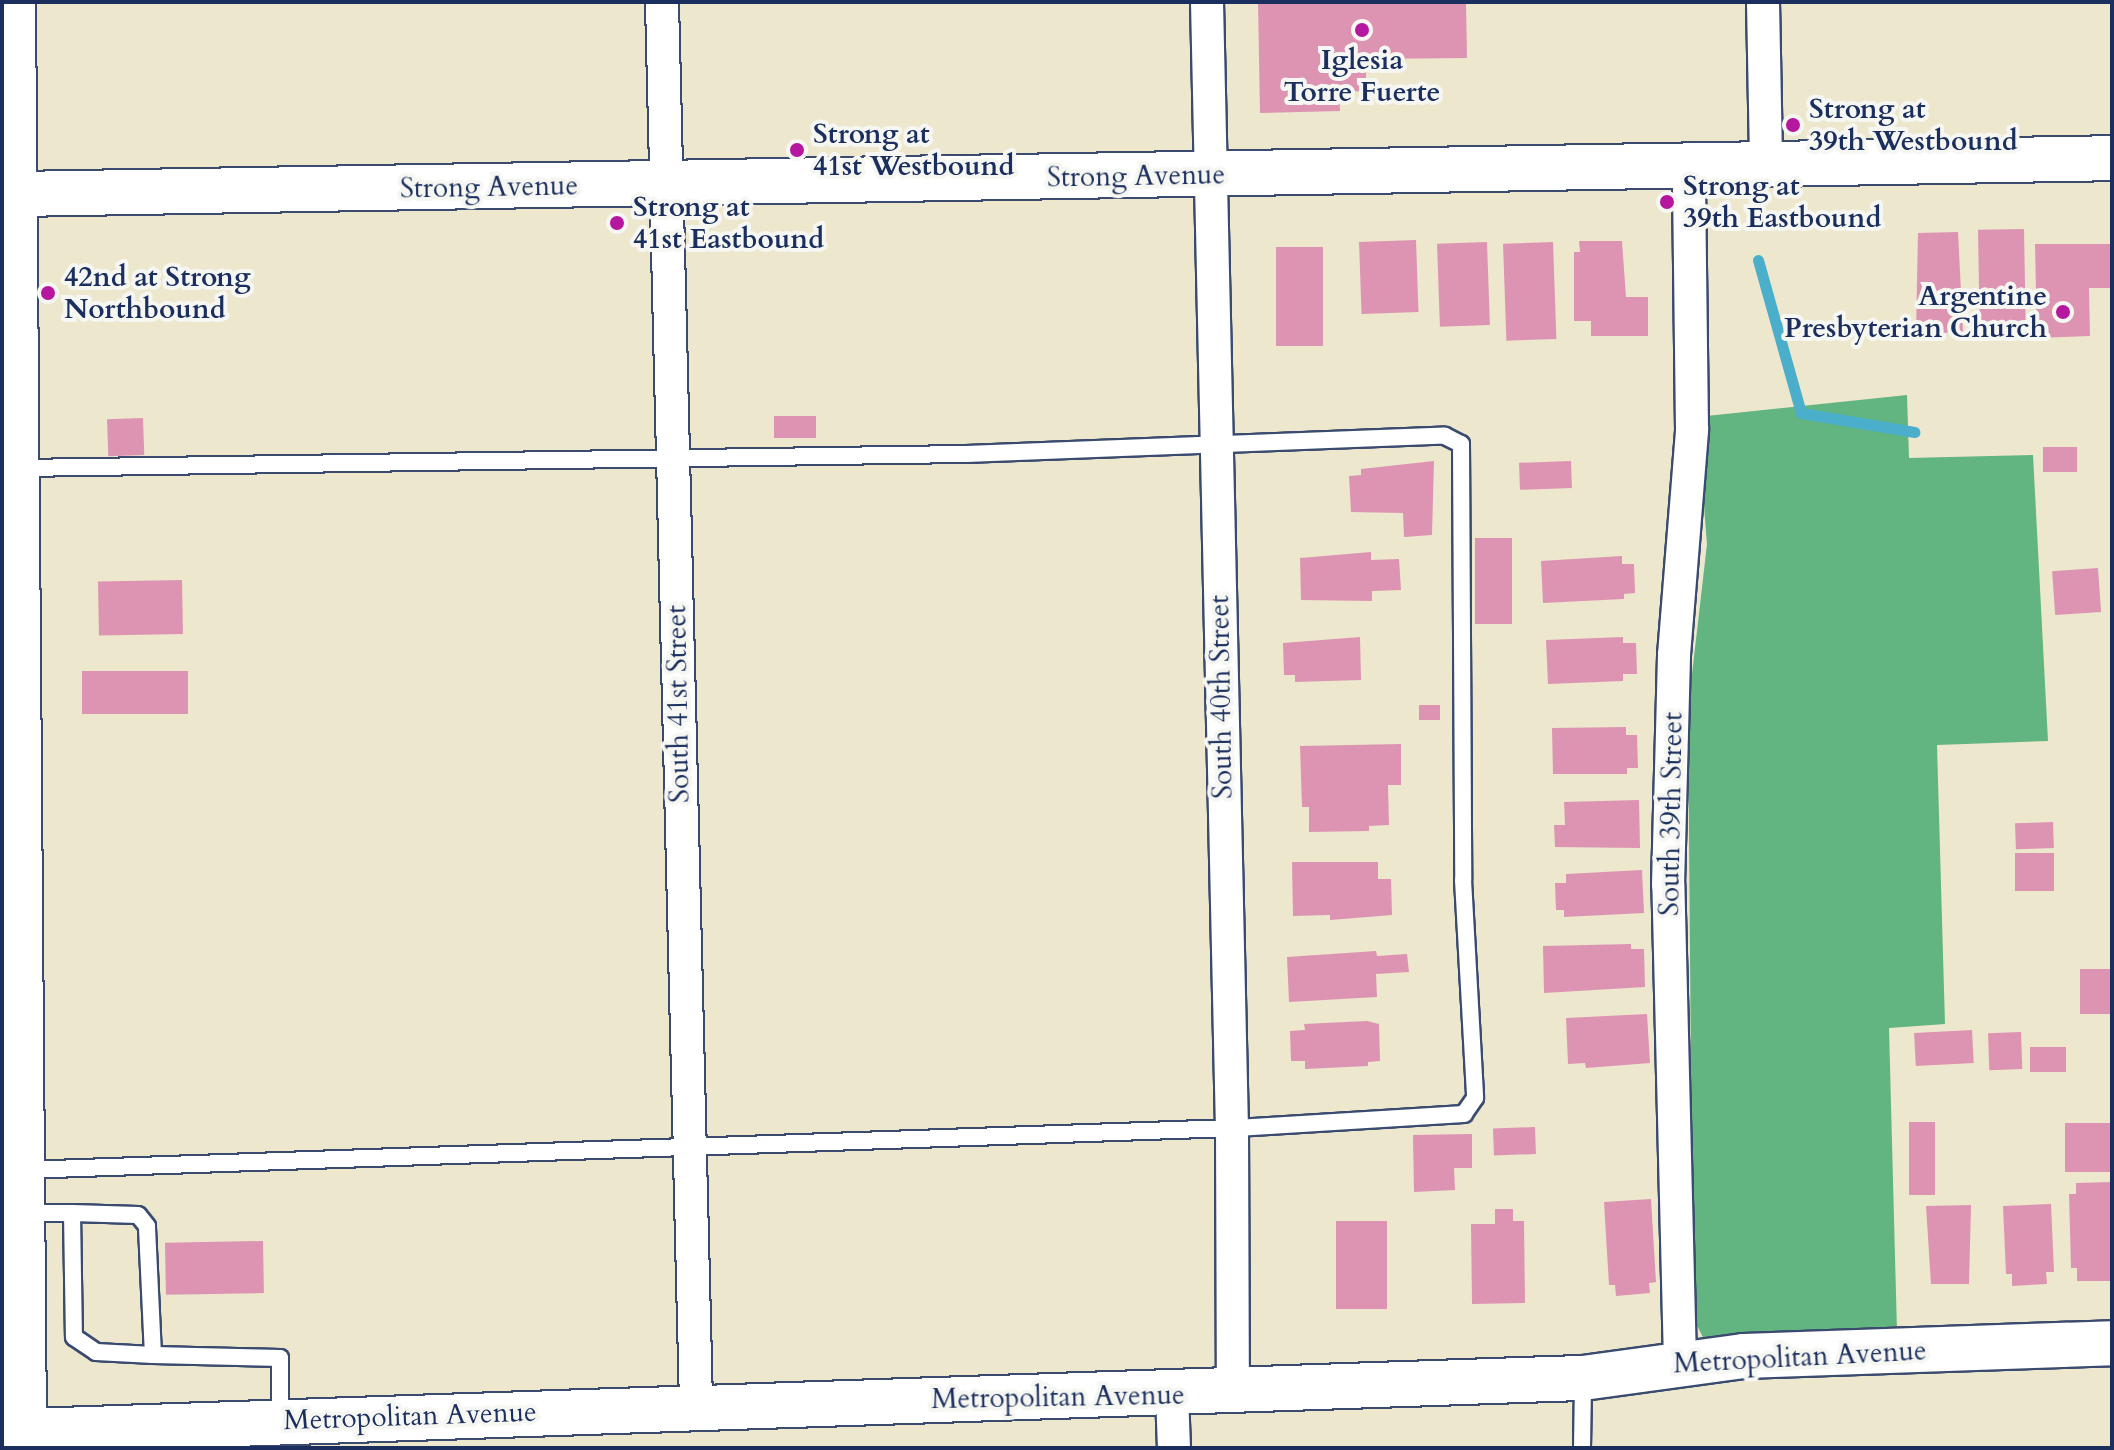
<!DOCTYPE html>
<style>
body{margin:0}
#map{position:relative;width:2114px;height:1450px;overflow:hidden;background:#ece7cd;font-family:Cardo,serif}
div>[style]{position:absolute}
.forest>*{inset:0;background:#62b480}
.stream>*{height:11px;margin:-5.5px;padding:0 5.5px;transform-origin:5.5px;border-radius:5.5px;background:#4baeca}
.building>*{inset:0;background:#dd94b2;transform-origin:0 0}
.roads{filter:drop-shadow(2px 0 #3a4b6f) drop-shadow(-2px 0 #3a4b6f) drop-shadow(0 2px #3a4b6f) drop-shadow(0 -2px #3a4b6f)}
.lane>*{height:16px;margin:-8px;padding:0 8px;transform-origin:8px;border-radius:8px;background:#fff}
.street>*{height:32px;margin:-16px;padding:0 16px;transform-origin:16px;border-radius:16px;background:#fff}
.secondary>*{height:44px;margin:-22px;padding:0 22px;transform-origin:22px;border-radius:22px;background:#fff}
.dots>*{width:22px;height:22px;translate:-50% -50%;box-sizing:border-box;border:4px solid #f6f6f2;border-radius:50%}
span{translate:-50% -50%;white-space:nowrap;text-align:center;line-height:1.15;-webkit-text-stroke:8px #f6f6f2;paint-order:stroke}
.poi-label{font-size:28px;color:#1b2f5e;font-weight:700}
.left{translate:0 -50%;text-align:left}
.right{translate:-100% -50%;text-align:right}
.street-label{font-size:28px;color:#1b2f5e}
.frame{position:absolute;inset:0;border:4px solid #1b2f5e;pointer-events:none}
</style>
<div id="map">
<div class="forest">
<i style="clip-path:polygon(1907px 395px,1909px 458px,2033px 455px,2048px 741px,1937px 745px,1945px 1024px,1889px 1028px,1897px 1332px,1704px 1339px,1693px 1318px,1688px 709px,1707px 544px,1697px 417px)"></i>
</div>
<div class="stream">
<i style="left:1758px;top:260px;width:159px;rotate:74.3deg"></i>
<i style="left:1801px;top:413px;width:115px;rotate:9.5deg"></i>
</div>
<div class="building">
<i style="clip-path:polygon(1258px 2px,1466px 2px,1467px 58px,1366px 59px,1366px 91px,1339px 92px,1340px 111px,1260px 113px)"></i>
<i style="left:2024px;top:229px;width:98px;height:46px;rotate:89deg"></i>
<i style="clip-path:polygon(1958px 232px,1963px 332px,1916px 334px,1918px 233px)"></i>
<i style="left:1416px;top:240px;width:72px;height:57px;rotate:88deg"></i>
<i style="clip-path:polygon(1579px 241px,1622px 241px,1626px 297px,1648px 297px,1648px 336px,1591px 336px,1591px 321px,1574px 321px,1574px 252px,1580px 252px)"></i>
<i style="left:1487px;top:242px;width:83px;height:50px;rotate:88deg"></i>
<i style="left:1553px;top:242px;width:97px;height:50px;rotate:88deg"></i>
<i style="clip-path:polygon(2035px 244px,2112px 244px,2112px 288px,2089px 288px,2090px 336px,2037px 338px)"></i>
<i style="left:1276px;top:247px;width:47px;height:99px"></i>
<i style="left:816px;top:416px;width:22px;height:42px;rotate:90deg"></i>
<i style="left:143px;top:418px;width:37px;height:36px;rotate:88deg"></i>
<i style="left:2043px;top:447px;width:34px;height:25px"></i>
<i style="clip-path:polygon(1434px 461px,1432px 535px,1404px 537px,1403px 513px,1351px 512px,1349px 476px,1361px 475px,1361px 469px)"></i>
<i style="left:1571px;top:461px;width:27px;height:52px;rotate:88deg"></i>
<i style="left:1475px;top:538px;width:37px;height:86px"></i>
<i style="clip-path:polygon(1371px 552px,1371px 560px,1399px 559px,1401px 590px,1372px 591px,1372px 601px,1301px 600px,1300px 558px)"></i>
<i style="clip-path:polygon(1622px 556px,1622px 564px,1634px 564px,1635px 593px,1624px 594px,1624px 599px,1543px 603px,1541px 561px)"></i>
<i style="left:2098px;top:568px;width:44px;height:46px;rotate:86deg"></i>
<i style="left:182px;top:580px;width:54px;height:84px;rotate:89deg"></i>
<i style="clip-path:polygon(1360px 637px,1361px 680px,1295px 682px,1295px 675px,1284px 675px,1283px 643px)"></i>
<i style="clip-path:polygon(1623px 637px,1623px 643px,1636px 643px,1637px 674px,1623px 674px,1623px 681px,1548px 684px,1546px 640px)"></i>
<i style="left:188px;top:671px;width:43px;height:106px;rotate:90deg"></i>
<i style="left:1440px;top:705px;width:15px;height:21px;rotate:90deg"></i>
<i style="clip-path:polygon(1626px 727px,1626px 735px,1637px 735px,1638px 768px,1627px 768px,1627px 774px,1553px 774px,1552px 728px)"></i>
<i style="clip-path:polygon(1401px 744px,1401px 785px,1388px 785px,1389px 825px,1369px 826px,1369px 831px,1309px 832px,1309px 807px,1302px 807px,1300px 746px)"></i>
<i style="clip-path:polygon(1639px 800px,1640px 848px,1555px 847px,1554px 825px,1565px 825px,1564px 802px)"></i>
<i style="left:2053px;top:822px;width:26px;height:38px;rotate:88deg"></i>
<i style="left:2054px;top:853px;width:38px;height:39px;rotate:90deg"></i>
<i style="clip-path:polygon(1292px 862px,1378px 862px,1378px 879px,1391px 879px,1392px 915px,1330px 920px,1330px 915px,1293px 916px)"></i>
<i style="clip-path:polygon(1642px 870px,1644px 913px,1564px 917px,1564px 910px,1556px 910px,1555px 883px,1566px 883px,1566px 874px)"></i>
<i style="clip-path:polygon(1631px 944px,1631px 949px,1644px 949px,1645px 987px,1544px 993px,1543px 946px)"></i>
<i style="clip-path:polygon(1376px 951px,1377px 956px,1407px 954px,1409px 972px,1376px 974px,1377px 997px,1289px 1002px,1287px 957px)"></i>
<i style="left:2112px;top:969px;width:45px;height:32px;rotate:90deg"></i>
<i style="clip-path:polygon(1647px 1014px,1650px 1063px,1586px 1068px,1585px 1063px,1568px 1064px,1566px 1018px)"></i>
<i style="clip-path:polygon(1367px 1021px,1379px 1024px,1380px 1061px,1368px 1062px,1368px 1066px,1305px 1069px,1305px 1061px,1291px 1061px,1290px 1031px,1305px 1030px,1304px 1024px)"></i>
<i style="left:1972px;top:1030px;width:33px;height:58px;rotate:87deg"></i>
<i style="left:2021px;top:1032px;width:37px;height:33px;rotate:88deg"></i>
<i style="left:2030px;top:1047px;width:36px;height:25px"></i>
<i style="left:1909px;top:1122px;width:26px;height:73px"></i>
<i style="left:2112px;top:1123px;width:49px;height:47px;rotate:90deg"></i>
<i style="left:1535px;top:1127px;width:27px;height:42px;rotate:88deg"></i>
<i style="clip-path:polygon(1472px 1134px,1472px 1168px,1454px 1168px,1455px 1190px,1414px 1192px,1413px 1135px)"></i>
<i style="clip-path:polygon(2112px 1182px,2112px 1281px,2077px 1281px,2077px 1268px,2071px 1268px,2069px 1194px,2076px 1194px,2076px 1183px)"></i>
<i style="clip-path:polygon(1651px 1199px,1656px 1282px,1649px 1283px,1650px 1293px,1616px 1296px,1615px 1285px,1609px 1285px,1604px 1202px)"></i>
<i style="clip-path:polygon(2051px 1204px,2054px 1272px,2046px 1272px,2047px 1284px,2012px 1286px,2012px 1274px,2006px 1274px,2003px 1206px)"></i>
<i style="clip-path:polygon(1971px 1205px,1969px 1284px,1931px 1284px,1926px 1206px)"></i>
<i style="clip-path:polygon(1495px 1209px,1513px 1209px,1513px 1221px,1524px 1221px,1525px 1303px,1472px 1304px,1471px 1224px,1495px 1224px)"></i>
<i style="left:1336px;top:1221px;width:51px;height:88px"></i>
<i style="left:263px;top:1241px;width:52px;height:98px;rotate:89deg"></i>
</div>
<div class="roads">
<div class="lane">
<i style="left:20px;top:468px;width:946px;rotate:-0.85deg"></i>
<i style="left:966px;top:454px;width:479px;rotate:-2.2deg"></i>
<i style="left:1445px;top:436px;width:18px;rotate:27deg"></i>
<i style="left:1461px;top:444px;width:436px;rotate:89.7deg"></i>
<i style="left:1463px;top:880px;width:218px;rotate:86.8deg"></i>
<i style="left:1475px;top:1098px;width:19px;rotate:125deg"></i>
<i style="left:1464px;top:1114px;width:232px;rotate:176.5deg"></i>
<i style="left:1232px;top:1128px;width:1211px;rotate:178.01deg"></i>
<i style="left:25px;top:1213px;width:47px"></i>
<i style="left:153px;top:1355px;width:129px;rotate:-92.7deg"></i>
<i style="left:147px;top:1226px;width:14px;rotate:-129deg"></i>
<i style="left:138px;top:1215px;width:66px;rotate:-178.3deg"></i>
<i style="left:72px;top:1213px;width:124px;rotate:89.1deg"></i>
<i style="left:74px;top:1337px;width:27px;rotate:34deg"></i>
<i style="left:96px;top:1352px;width:57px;rotate:3deg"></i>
<i style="left:153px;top:1355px;width:127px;rotate:1.4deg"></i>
<i style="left:280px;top:1358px;width:62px;rotate:90deg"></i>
<i style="left:1582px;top:1448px;width:66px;rotate:-89.1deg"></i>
</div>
<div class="street">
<i style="left:662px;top:2px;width:1403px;rotate:88.61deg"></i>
<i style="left:1207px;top:2px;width:1126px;rotate:88.73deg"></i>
<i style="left:1232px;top:1128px;width:265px;rotate:89.8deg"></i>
<i style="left:1763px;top:2px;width:162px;rotate:88.9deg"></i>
<i style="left:1680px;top:1362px;width:477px;rotate:-91.4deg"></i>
<i style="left:1668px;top:885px;width:230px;rotate:-88.5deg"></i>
<i style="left:1674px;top:655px;width:227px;rotate:-85.4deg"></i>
<i style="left:1692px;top:429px;width:264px;rotate:-90.7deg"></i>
<i style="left:1172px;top:1394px;width:54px;rotate:87.9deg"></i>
</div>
<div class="secondary">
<i style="left:13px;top:2px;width:1446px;rotate:89.56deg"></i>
<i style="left:17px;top:194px;width:2095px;rotate:-0.98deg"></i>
<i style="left:2px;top:1432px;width:1582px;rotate:-1.96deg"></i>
<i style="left:1583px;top:1378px;width:162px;rotate:-7.8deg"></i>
<i style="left:1744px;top:1356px;width:368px;rotate:-2deg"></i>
</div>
</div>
<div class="dots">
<i style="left:1362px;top:30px;background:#b5179e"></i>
<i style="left:1793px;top:125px;background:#b5179e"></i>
<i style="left:797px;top:150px;background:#b5179e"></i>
<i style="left:1667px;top:202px;background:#b5179e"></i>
<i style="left:617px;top:223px;background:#b5179e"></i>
<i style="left:48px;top:293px;background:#b5179e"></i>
<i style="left:2063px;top:312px;background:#b5179e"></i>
</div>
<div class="poi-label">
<span style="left:1362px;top:76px">Iglesia<br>Torre Fuerte</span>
<span class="left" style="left:1809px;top:125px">Strong at<br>39th Westbound</span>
<span class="left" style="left:813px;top:150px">Strong at<br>41st Westbound</span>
<span class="left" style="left:1683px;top:202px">Strong at<br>39th Eastbound</span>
<span class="left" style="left:633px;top:223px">Strong at<br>41st Eastbound</span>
<span class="left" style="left:64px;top:293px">42nd at Strong<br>Northbound</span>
<span class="right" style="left:2047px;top:312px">Argentine<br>Presbyterian Church</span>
</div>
<div class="street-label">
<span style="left:1136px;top:176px;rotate:-1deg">Strong Avenue</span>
<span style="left:489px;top:187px;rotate:-1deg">Strong Avenue</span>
<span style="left:1221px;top:697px;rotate:-91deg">South 40th Street</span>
<span style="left:678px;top:704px;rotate:-91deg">South 41st Street</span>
<span style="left:1671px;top:814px;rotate:-89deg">South 39th Street</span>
<span style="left:1800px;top:1357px;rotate:-3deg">Metropolitan Avenue</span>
<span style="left:1058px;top:1397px;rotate:-1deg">Metropolitan Avenue</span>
<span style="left:410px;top:1416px;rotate:-2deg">Metropolitan Avenue</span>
</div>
<div class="frame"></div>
</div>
